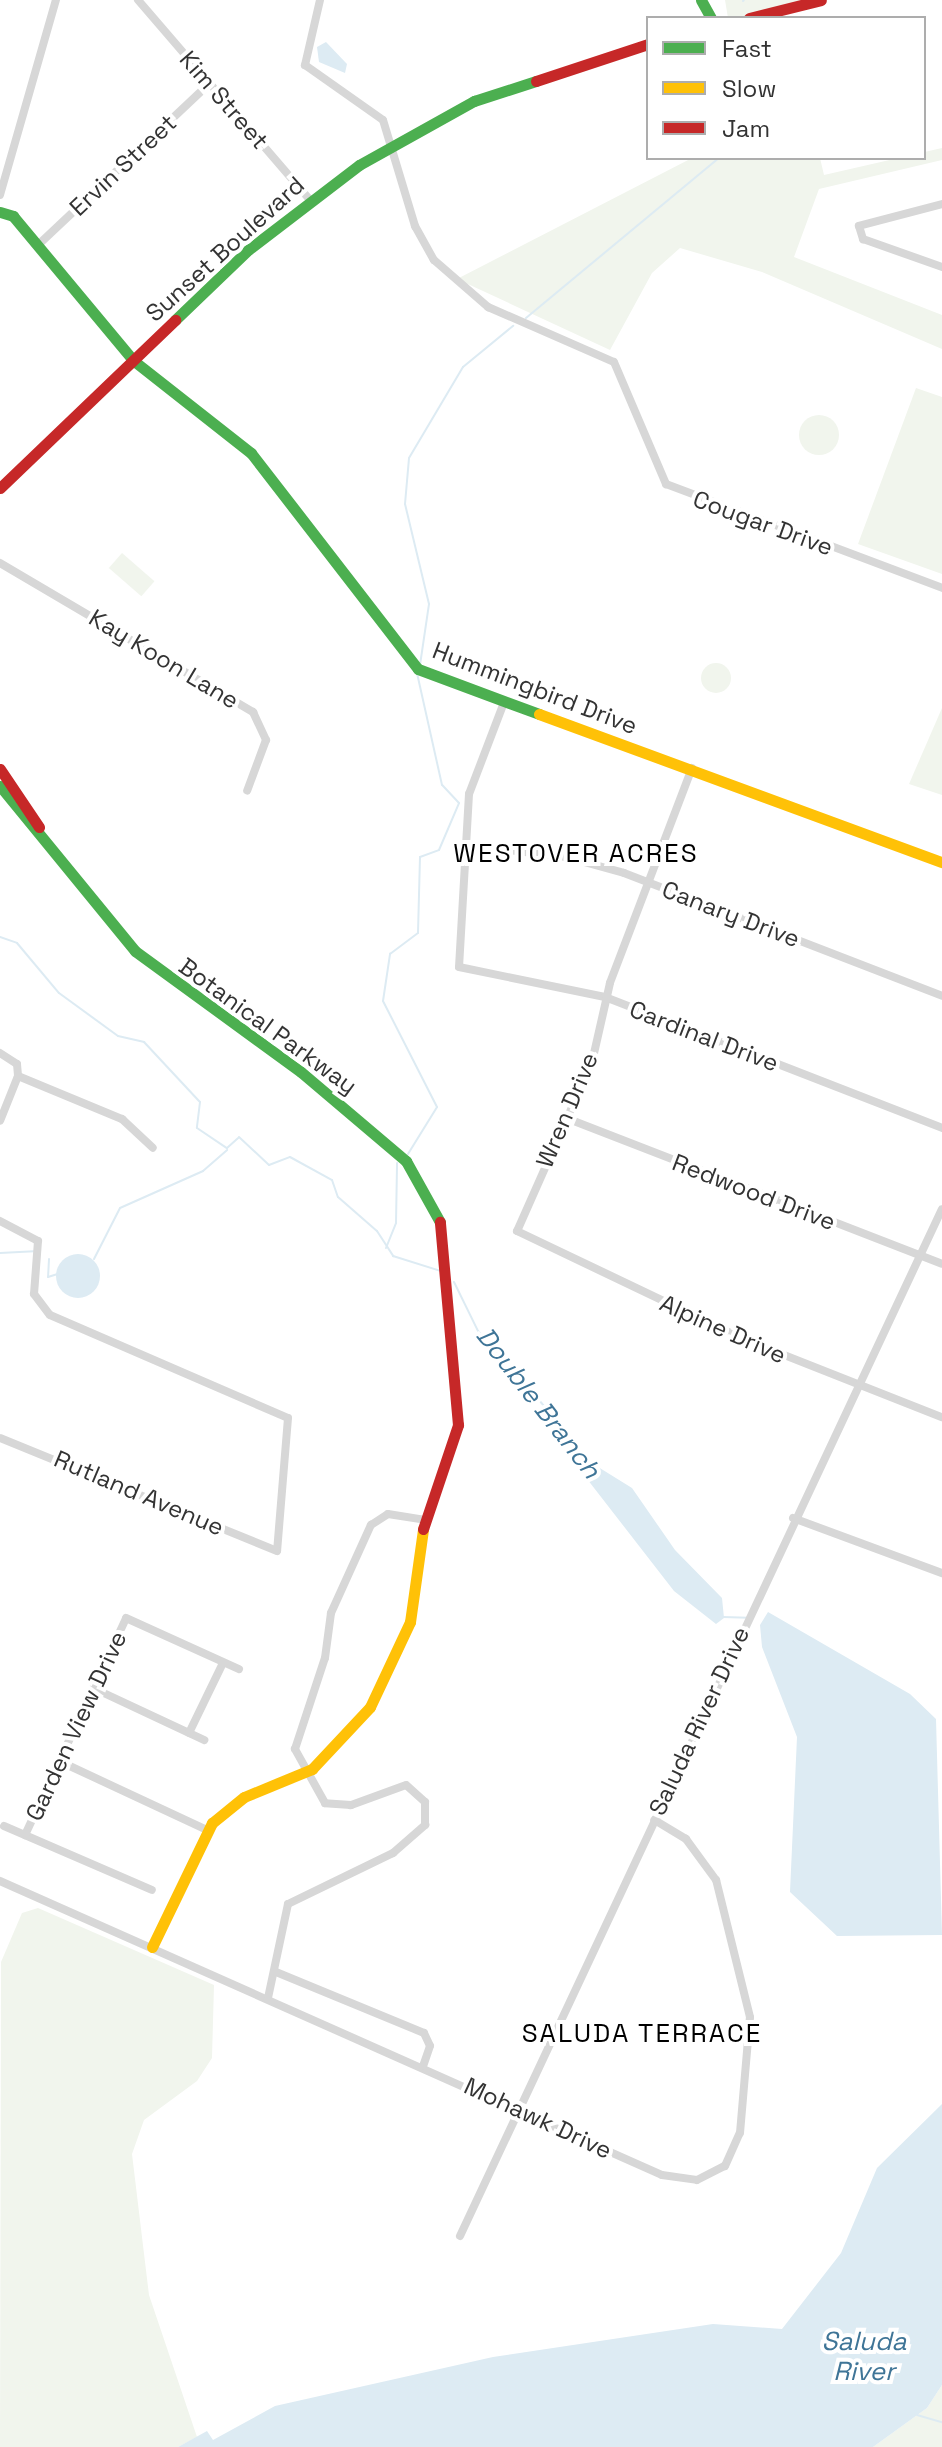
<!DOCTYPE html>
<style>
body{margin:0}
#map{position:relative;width:942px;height:2447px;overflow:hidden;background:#fff;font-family:"Space Grotesk",sans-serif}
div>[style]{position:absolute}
.green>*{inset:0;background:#f1f5ed;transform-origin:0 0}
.round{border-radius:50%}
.water>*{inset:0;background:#ddebf3}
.stream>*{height:2px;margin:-1px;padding:0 1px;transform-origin:1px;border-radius:1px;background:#ddebf3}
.street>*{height:8px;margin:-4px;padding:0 4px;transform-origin:4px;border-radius:4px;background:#d7d7d7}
.fast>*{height:11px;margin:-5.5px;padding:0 5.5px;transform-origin:5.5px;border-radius:5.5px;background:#4caf50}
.slow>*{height:11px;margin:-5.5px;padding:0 5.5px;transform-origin:5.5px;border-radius:5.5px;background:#ffc107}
.jam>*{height:11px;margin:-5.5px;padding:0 5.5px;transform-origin:5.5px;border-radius:5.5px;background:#c62828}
span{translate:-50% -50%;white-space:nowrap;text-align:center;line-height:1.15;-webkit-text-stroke:8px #fff;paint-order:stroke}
.street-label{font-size:24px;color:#333}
.neighbourhood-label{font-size:26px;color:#000;letter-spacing:2px}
.water-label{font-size:26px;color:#3f7597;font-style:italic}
.legend{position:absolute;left:646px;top:16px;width:280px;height:144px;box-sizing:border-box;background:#fff;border:2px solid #adadad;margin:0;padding:10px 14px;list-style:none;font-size:24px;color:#333}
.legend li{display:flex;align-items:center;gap:16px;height:40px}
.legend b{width:40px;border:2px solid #adadad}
</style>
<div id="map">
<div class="green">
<i style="clip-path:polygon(725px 0,821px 0,749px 18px,728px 18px)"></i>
<i style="clip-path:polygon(942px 148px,942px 160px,819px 189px,794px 257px,942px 315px,942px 349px,762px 272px,680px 248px,652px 273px,610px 350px,457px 279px,692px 158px,820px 158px,824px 175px)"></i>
<i style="clip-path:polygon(916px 388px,942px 397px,942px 574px,858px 544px)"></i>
<i class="round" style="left:799px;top:415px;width:40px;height:40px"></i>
<i style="left:122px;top:553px;width:43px;height:20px;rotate:41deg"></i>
<i class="round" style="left:701px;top:663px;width:30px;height:30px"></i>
<i style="clip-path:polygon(942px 708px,942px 795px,909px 784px)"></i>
<i style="clip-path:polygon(38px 1908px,214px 1985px,212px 2058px,197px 2081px,144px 2120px,132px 2154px,149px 2295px,197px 2437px,178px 2447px,0 2447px,1px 1962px,22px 1913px)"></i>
<i style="clip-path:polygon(942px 2385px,942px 2447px,873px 2447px,927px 2408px)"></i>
</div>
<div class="water">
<i style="clip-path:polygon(326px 42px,347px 64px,345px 73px,319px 62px,317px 47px)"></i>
<i class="round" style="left:56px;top:1254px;width:44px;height:44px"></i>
<i style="clip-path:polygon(582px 1457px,632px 1488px,675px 1550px,722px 1598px,724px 1618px,716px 1624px,674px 1591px,577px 1466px)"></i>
<i style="clip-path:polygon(768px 1612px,910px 1694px,936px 1719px,942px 1935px,837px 1936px,790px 1892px,797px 1737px,762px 1647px,760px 1625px)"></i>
<i style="clip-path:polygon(942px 2104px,942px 2385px,927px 2408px,873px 2447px,178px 2447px,207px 2431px,213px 2440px,275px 2406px,493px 2357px,713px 2324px,782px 2329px,841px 2253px,877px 2168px)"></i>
</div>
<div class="stream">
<i style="left:743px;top:1px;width:1px;rotate:-45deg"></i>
<i style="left:526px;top:318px;width:251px;rotate:-39.7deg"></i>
<i style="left:420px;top:665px;width:62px;rotate:-81.6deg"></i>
<i style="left:429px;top:604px;width:103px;rotate:-103.5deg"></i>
<i style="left:405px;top:504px;width:46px;rotate:-85deg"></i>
<i style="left:409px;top:458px;width:106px;rotate:-59.3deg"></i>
<i style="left:463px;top:367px;width:65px;rotate:-39.4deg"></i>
<i style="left:0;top:937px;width:18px;rotate:19deg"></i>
<i style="left:17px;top:943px;width:65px;rotate:50deg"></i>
<i style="left:59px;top:993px;width:73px;rotate:36.1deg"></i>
<i style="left:118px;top:1036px;width:27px;rotate:13deg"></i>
<i style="left:144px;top:1042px;width:82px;rotate:47deg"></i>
<i style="left:200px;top:1102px;width:26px;rotate:97deg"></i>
<i style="left:197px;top:1128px;width:36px;rotate:34deg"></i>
<i style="left:227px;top:1148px;width:15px;rotate:-42deg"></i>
<i style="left:239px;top:1137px;width:41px;rotate:43deg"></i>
<i style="left:269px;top:1165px;width:22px;rotate:-21deg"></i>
<i style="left:290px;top:1157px;width:48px;rotate:28.7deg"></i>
<i style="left:332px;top:1180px;width:18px;rotate:71deg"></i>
<i style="left:338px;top:1197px;width:52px;rotate:41.1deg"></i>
<i style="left:377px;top:1231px;width:30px;rotate:57deg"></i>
<i style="left:393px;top:1256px;width:53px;rotate:17.4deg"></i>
<i style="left:408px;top:1154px;width:55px;rotate:-58.3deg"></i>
<i style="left:437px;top:1107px;width:119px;rotate:-117deg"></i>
<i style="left:383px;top:1001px;width:48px;rotate:-81.5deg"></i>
<i style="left:390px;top:954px;width:35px;rotate:-37deg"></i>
<i style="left:418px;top:933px;width:76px;rotate:-88.5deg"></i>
<i style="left:420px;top:857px;width:20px;rotate:-20deg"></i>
<i style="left:439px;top:850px;width:51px;rotate:-66.9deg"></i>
<i style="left:459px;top:803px;width:25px;rotate:-133deg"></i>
<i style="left:442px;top:785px;width:115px;rotate:-102.6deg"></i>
<i style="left:386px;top:1248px;width:27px;rotate:-68deg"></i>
<i style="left:396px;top:1223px;width:60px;rotate:-89deg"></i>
<i style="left:0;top:1253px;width:34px;rotate:-3deg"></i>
<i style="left:49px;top:1259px;width:18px;rotate:93deg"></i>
<i style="left:48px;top:1277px;width:10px;rotate:-17deg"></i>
<i style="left:94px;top:1259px;width:57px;rotate:-63deg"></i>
<i style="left:120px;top:1208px;width:91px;rotate:-24deg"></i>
<i style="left:203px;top:1171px;width:32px;rotate:-41deg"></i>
<i style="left:454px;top:1282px;width:55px;rotate:63.9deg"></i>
<i style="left:478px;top:1331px;width:112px;rotate:48.6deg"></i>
<i style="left:552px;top:1415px;width:51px;rotate:57.9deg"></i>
<i style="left:723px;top:1617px;width:25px;rotate:2deg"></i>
<i style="left:917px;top:2415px;width:26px;rotate:16deg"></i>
</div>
<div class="street">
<i style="left:138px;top:0;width:264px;rotate:49.3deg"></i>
<i style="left:320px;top:0;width:67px;rotate:103deg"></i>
<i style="left:305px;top:65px;width:95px;rotate:35.2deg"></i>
<i style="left:383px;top:120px;width:111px;rotate:73.2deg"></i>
<i style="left:415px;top:226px;width:39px;rotate:61deg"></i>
<i style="left:434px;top:260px;width:72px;rotate:41deg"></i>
<i style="left:488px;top:307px;width:137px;rotate:23.6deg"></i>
<i style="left:614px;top:362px;width:133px;rotate:66.9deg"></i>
<i style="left:666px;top:484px;width:295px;rotate:20.6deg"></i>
<i style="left:0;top:195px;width:203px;rotate:-74deg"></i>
<i style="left:942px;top:204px;width:86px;rotate:165.2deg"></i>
<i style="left:859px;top:226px;width:14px;rotate:73deg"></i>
<i style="left:863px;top:239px;width:84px;rotate:19.5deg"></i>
<i style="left:37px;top:246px;width:238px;rotate:-43.3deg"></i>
<i style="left:0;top:563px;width:294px;rotate:30.5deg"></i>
<i style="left:253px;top:712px;width:31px;rotate:65deg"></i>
<i style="left:266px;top:740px;width:54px;rotate:110.4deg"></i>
<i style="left:503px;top:705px;width:95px;rotate:110.9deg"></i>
<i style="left:469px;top:794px;width:173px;rotate:93.3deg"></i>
<i style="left:459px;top:967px;width:149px;rotate:11.6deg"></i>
<i style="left:605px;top:997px;width:362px;rotate:21.2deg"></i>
<i style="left:692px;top:768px;width:230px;rotate:110.9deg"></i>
<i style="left:610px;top:983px;width:81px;rotate:102.8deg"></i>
<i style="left:592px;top:1062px;width:185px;rotate:113.9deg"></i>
<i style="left:517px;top:1231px;width:248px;rotate:25.5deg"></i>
<i style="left:741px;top:1338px;width:216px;rotate:21.5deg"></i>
<i style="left:467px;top:845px;width:100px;rotate:6.9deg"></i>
<i style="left:566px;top:857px;width:60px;rotate:15.4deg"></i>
<i style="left:624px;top:873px;width:341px;rotate:21.1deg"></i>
<i style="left:0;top:1053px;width:20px;rotate:33deg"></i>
<i style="left:17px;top:1064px;width:12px;rotate:85deg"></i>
<i style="left:18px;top:1076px;width:48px;rotate:111.8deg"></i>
<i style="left:18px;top:1076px;width:113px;rotate:22.5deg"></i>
<i style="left:122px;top:1119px;width:42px;rotate:43.1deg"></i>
<i style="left:566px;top:1118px;width:403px;rotate:21.2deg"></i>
<i style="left:0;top:1221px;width:43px;rotate:27.8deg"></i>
<i style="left:38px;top:1241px;width:53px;rotate:94.3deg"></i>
<i style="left:34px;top:1294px;width:26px;rotate:53deg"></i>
<i style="left:50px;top:1315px;width:259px;rotate:23.4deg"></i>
<i style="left:288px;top:1418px;width:133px;rotate:94.7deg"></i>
<i style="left:277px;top:1551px;width:299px;rotate:-157.8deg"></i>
<i style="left:793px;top:1518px;width:159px;rotate:20.3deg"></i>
<i style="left:93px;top:1688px;width:123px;rotate:25.1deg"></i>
<i style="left:189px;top:1733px;width:78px;rotate:-64.1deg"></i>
<i style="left:59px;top:1761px;width:163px;rotate:25deg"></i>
<i style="left:4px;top:1826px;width:161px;rotate:23.4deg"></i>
<i style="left:25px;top:1835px;width:239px;rotate:-65deg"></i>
<i style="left:126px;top:1618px;width:124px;rotate:24.3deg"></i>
<i style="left:0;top:1881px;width:724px;rotate:23.95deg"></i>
<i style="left:662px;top:2175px;width:35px;rotate:8deg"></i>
<i style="left:697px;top:2180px;width:31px;rotate:-27deg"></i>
<i style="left:725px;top:2166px;width:36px;rotate:-66deg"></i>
<i style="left:740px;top:2133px;width:116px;rotate:-85.1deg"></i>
<i style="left:750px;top:2017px;width:141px;rotate:-103.9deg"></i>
<i style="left:716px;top:1880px;width:51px;rotate:-126.2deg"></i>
<i style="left:686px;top:1839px;width:37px;rotate:-149deg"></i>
<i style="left:276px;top:1972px;width:160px;rotate:22.4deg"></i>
<i style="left:424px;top:2033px;width:14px;rotate:65deg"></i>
<i style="left:430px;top:2046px;width:21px;rotate:109deg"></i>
<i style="left:268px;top:1998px;width:96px;rotate:-78deg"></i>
<i style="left:288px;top:1904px;width:117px;rotate:-25.9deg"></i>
<i style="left:393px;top:1853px;width:43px;rotate:-41.2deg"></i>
<i style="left:425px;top:1825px;width:23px;rotate:-90deg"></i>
<i style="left:425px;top:1802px;width:25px;rotate:-138deg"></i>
<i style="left:406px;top:1785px;width:59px;rotate:160deg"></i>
<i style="left:351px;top:1805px;width:26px;rotate:-176deg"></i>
<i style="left:325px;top:1803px;width:62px;rotate:-119.1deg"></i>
<i style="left:295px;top:1749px;width:96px;rotate:-71.8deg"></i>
<i style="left:325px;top:1658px;width:45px;rotate:-82.4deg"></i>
<i style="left:331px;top:1613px;width:97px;rotate:-65.6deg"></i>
<i style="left:371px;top:1525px;width:20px;rotate:-33deg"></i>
<i style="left:388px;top:1514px;width:36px;rotate:9deg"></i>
<i style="left:460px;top:2236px;width:1134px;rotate:-64.86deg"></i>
</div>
<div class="fast">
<i style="left:701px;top:0;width:21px;rotate:61deg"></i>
<i style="left:0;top:212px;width:14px;rotate:17deg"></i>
<i style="left:13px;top:216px;width:189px;rotate:50.2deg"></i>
<i style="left:134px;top:361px;width:149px;rotate:38.2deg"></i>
<i style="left:251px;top:453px;width:273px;rotate:52.3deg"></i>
<i style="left:418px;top:669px;width:129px;rotate:20.4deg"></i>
<i style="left:175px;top:320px;width:101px;rotate:-43.8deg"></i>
<i style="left:248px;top:250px;width:140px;rotate:-37.4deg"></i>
<i style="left:359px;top:165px;width:132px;rotate:-29.1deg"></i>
<i style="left:474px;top:101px;width:65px;rotate:-17.9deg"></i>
<i style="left:0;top:786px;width:213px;rotate:50.7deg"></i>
<i style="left:135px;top:951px;width:205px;rotate:36.1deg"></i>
<i style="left:301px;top:1072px;width:138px;rotate:40.3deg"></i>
<i style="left:406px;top:1161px;width:70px;rotate:60.9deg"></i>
</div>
<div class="slow">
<i style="left:539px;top:714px;width:429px;rotate:20.2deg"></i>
<i style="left:152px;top:1947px;width:138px;rotate:-64.2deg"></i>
<i style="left:212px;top:1823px;width:41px;rotate:-39.1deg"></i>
<i style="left:244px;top:1797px;width:74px;rotate:-22.4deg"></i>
<i style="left:312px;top:1769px;width:85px;rotate:-46.9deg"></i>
<i style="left:370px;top:1707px;width:94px;rotate:-64.8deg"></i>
<i style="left:410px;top:1622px;width:94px;rotate:-82deg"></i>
</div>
<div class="jam">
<i style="left:749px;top:18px;width:74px;rotate:-14deg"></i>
<i style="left:536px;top:81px;width:118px;rotate:-18.3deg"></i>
<i style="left:0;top:488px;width:243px;rotate:-43.8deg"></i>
<i style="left:0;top:769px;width:70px;rotate:56.1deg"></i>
<i style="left:423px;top:1529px;width:110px;rotate:-71.4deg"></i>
<i style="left:458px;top:1425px;width:204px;rotate:-95.1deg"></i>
</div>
<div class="street-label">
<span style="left:224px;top:100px;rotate:49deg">Kim Street</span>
<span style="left:123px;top:165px;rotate:-43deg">Ervin Street</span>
<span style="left:225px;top:249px;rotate:-42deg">Sunset Boulevard</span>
<span style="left:763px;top:523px;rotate:20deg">Cougar Drive</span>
<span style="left:164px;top:659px;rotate:31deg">Kay Koon Lane</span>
<span style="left:535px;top:688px;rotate:21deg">Hummingbird Drive</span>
<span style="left:731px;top:914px;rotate:21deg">Canary Drive</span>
<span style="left:268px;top:1026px;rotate:36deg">Botanical Parkway</span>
<span style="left:704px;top:1036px;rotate:21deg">Cardinal Drive</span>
<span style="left:567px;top:1110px;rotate:-67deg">Wren Drive</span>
<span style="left:754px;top:1192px;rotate:21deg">Redwood Drive</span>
<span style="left:723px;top:1329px;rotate:24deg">Alpine Drive</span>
<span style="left:139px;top:1493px;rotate:23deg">Rutland Avenue</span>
<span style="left:699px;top:1721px;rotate:-65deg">Saluda River Drive</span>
<span style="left:76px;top:1726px;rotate:-65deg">Garden View Drive</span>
<span style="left:538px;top:2118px;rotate:25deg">Mohawk Drive</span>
</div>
<div class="neighbourhood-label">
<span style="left:576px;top:854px">WESTOVER ACRES</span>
<span style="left:642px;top:2034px">SALUDA TERRACE</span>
</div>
<div class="water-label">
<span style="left:538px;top:1403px;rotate:52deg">Double Branch</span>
<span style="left:864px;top:2357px">Saluda<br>River</span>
</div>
<ul class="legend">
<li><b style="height:10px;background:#4caf50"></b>Fast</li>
<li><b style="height:10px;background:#ffc107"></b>Slow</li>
<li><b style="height:10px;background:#c62828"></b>Jam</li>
</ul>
</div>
